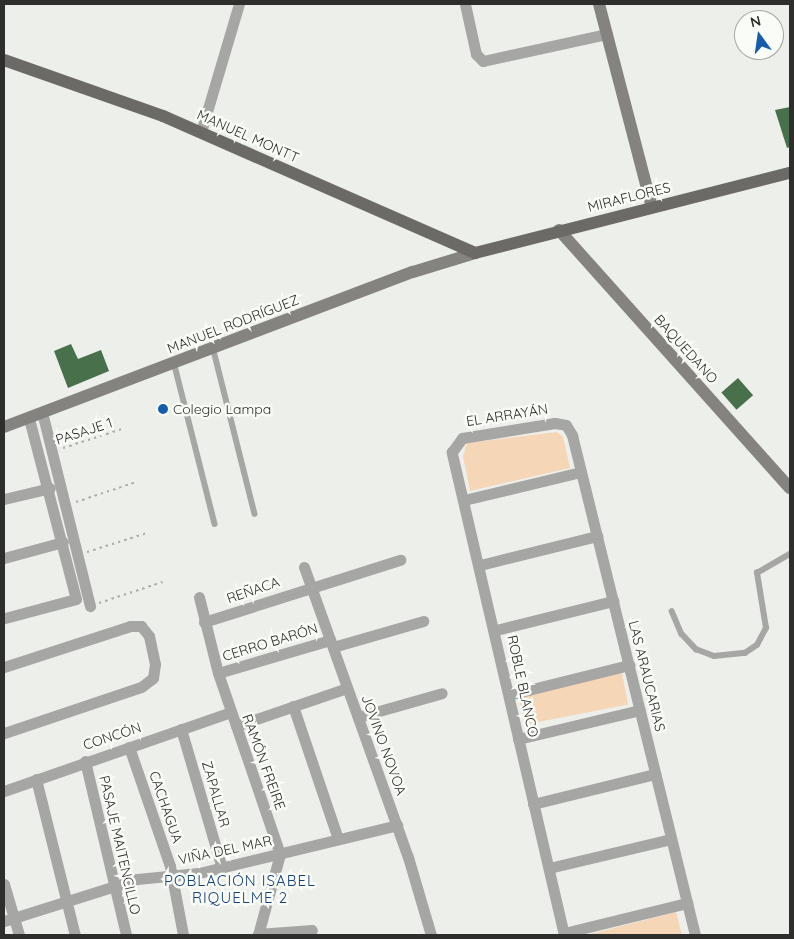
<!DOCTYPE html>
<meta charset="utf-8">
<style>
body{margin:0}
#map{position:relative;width:794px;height:939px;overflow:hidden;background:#edefea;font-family:Quicksand,sans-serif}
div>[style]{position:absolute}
.green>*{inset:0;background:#f5d6b7;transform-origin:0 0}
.building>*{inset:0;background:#47704b;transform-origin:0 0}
.path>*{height:2px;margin-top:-1px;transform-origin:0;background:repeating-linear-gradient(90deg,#aeafab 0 2.5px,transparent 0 6.5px)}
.lane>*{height:5.5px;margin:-2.75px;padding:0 2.75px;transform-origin:2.75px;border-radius:2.75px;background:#a6a6a4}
.street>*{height:11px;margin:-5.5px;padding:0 5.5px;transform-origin:5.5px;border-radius:5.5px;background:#a6a6a4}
.secondary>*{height:12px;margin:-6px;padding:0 6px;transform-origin:6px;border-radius:6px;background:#848380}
.primary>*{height:12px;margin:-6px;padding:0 6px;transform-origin:6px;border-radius:6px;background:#6b6a67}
.dots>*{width:14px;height:14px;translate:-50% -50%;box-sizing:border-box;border:2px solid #fafcf7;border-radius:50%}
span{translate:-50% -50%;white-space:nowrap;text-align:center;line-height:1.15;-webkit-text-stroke:5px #fafcf7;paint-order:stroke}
.street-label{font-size:14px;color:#2e2f2d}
.poi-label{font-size:14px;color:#2e2f2d}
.left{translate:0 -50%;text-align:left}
.neighbourhood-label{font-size:15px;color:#174275;letter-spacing:1px}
.frame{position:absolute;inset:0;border:5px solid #2e2f2d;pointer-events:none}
.north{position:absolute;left:734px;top:10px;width:50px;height:50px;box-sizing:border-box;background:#fafcf7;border:1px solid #a8aaa6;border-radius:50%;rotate:346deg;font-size:14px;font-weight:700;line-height:20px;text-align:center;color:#2e2f2d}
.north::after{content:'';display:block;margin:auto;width:18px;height:22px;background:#165cac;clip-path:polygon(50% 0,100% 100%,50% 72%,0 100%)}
</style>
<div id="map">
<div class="green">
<i style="clip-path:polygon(557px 432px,563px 437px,570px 468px,470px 491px,463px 456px,467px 443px)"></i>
<i style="left:622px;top:673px;width:32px;height:106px;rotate:79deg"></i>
<i style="clip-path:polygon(676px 912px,682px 935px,587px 935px)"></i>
</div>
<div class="building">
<i style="clip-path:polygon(790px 107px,790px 147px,787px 148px,775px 110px)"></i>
<i style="clip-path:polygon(71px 344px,78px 359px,101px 350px,109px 371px,68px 388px,54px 351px)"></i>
<i style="left:738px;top:378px;width:23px;height:22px;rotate:49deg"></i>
</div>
<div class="path">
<i style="left:63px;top:448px;width:62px;rotate:-17.9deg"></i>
<i style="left:76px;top:502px;width:63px;rotate:-18.4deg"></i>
<i style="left:87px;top:552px;width:63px;rotate:-17.6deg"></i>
<i style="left:99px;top:603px;width:67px;rotate:-18.2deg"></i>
</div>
<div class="lane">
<i style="left:213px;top:347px;width:172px;rotate:75.9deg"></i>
<i style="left:174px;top:362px;width:167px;rotate:75.8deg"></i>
<i style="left:672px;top:611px;width:25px;rotate:67deg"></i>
<i style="left:682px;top:634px;width:21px;rotate:47deg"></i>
<i style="left:696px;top:649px;width:19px;rotate:21deg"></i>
<i style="left:714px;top:656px;width:31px;rotate:-6deg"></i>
<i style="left:745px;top:653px;width:14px;rotate:-34deg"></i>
<i style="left:757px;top:645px;width:19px;rotate:-62deg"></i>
<i style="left:766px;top:628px;width:56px;rotate:-99.3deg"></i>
<i style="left:757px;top:573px;width:38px;rotate:-30deg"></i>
</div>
<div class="street">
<i style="left:465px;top:4px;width:51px;rotate:77.6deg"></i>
<i style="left:476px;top:54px;width:10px;rotate:45deg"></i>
<i style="left:483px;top:61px;width:127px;rotate:-12.3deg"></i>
<i style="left:201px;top:132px;width:134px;rotate:-73.5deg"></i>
<i style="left:42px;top:412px;width:200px;rotate:76.1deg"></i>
<i style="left:4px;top:499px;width:47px;rotate:-13.4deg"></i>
<i style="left:464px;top:500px;width:120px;rotate:-13.5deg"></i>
<i style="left:4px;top:558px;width:61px;rotate:-15.2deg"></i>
<i style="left:480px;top:565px;width:121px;rotate:-13.9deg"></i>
<i style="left:304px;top:567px;width:308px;rotate:70.3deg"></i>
<i style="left:408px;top:857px;width:81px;rotate:73.6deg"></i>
<i style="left:199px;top:597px;width:78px;rotate:76deg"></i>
<i style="left:218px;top:673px;width:191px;rotate:71.1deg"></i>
<i style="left:280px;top:854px;width:84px;rotate:105.2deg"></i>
<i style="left:5px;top:618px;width:73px;rotate:-15deg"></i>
<i style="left:76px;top:599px;width:187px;rotate:-104.6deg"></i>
<i style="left:204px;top:622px;width:206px;rotate:-17.6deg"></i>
<i style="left:496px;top:630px;width:121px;rotate:-13.9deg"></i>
<i style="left:333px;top:647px;width:94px;rotate:-16.1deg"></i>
<i style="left:4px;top:667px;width:133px;rotate:-18deg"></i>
<i style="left:130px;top:626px;width:11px"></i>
<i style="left:141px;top:626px;width:13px;rotate:51deg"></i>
<i style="left:149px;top:636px;width:29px;rotate:78deg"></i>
<i style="left:155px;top:664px;width:14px;rotate:98deg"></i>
<i style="left:153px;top:678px;width:15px;rotate:143deg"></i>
<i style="left:141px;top:687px;width:145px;rotate:161.4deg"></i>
<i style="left:218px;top:673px;width:117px;rotate:-16.4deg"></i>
<i style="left:512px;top:694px;width:121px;rotate:-13.9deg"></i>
<i style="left:293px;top:706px;width:140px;rotate:71.3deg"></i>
<i style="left:358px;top:717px;width:87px;rotate:-15.9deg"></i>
<i style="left:236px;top:726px;width:117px;rotate:-18.9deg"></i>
<i style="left:181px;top:729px;width:145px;rotate:73.6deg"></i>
<i style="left:518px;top:739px;width:125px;rotate:-13.4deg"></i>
<i style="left:129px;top:747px;width:126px;rotate:71deg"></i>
<i style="left:170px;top:866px;width:70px;rotate:79.3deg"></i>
<i style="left:85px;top:761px;width:179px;rotate:76.7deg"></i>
<i style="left:36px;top:779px;width:161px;rotate:76deg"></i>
<i style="left:4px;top:791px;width:240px;rotate:-19.2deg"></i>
<i style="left:533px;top:804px;width:126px;rotate:-13.8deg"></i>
<i style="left:549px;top:868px;width:125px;rotate:-13.4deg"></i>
<i style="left:4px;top:884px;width:53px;rotate:73.6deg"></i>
<i style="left:4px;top:921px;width:139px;rotate:-17.5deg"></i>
<i style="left:137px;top:879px;width:62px;rotate:-5.5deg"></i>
<i style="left:199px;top:873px;width:204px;rotate:-13.6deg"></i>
<i style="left:564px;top:933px;width:127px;rotate:-13.7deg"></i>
<i style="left:258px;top:934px;width:54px;rotate:-4.2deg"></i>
<i style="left:564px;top:935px;width:496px;rotate:-103.1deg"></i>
<i style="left:452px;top:452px;width:17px;rotate:-54deg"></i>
<i style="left:462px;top:438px;width:94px;rotate:-9.2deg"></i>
<i style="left:555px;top:423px;width:11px;rotate:10deg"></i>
<i style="left:566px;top:425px;width:12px;rotate:59deg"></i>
<i style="left:572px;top:435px;width:515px;rotate:76.18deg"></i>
</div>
<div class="secondary">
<i style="left:599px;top:4px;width:210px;rotate:75.4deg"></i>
<i style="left:559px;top:230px;width:346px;rotate:48.2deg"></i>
<i style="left:4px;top:427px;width:437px;rotate:-20.8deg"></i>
<i style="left:413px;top:272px;width:65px;rotate:-17deg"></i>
</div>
<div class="primary">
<i style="left:4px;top:60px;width:169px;rotate:19.4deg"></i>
<i style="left:163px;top:116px;width:341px;rotate:23.7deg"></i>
<i style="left:475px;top:253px;width:325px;rotate:-14.3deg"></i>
</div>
<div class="dots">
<i style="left:163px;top:409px;background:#165cac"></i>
</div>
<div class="street-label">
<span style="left:248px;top:136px;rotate:24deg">MANUEL MONTT</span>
<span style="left:629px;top:197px;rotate:-14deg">MIRAFLORES</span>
<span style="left:233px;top:324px;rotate:-21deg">MANUEL RODRÍGUEZ</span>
<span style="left:686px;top:349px;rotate:48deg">BAQUEDANO</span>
<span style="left:507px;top:415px;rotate:-9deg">EL ARRAYÁN</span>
<span style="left:84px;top:431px;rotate:-18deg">PASAJE 1</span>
<span style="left:253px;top:590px;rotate:-19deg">REÑACA</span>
<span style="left:270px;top:642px;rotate:-17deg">CERRO BARÓN</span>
<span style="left:647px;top:676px;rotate:76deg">LAS ARAUCARIAS</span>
<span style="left:523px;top:686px;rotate:78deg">ROBLE BLANCO</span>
<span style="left:112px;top:736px;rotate:-18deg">CONCÓN</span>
<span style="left:384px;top:745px;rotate:70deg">JOVINO NOVOA</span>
<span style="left:264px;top:762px;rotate:70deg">RAMÓN FREIRE</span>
<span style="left:216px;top:794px;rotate:74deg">ZAPALLAR</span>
<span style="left:166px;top:807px;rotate:71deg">CACHAGUA</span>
<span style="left:120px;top:845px;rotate:77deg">PASAJE MAITENCILLO</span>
<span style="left:225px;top:850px;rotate:-12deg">VIÑA DEL MAR</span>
</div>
<div class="poi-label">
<span class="left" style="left:173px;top:409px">Colegio Lampa</span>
</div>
<div class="neighbourhood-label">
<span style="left:240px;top:889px">POBLACIÓN ISABEL<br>RIQUELME 2</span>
</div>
<div class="frame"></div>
<div class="north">N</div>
</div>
